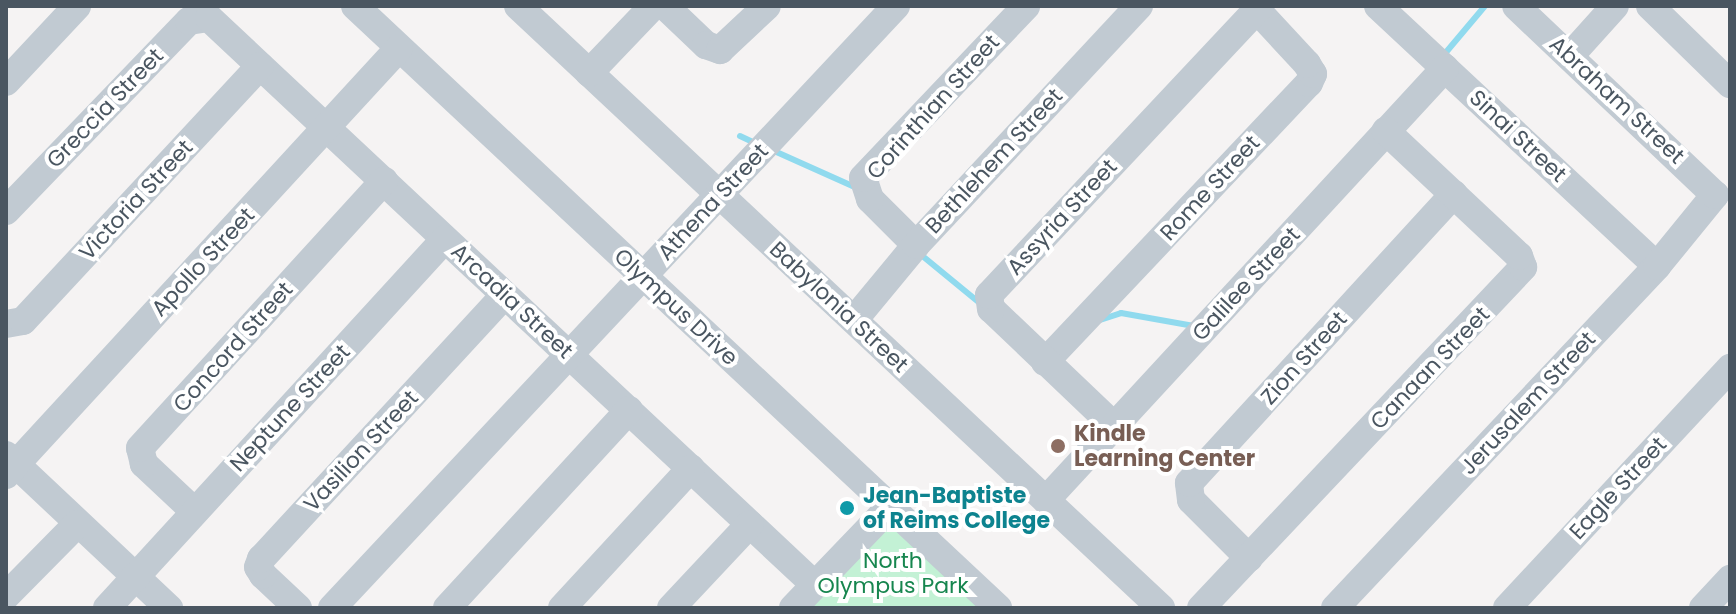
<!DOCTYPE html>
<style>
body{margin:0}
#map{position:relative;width:1736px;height:614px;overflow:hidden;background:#f5f3f3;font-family:Poppins,sans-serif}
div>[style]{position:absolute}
.green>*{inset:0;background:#c3f1d5}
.stream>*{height:6px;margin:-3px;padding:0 3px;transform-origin:3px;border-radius:3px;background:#90daee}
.minor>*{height:28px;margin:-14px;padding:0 14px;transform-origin:14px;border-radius:14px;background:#c1cad2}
.dots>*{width:22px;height:22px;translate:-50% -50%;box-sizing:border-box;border:4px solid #fff;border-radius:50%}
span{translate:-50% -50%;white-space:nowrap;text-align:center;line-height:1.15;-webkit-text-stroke:8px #fff;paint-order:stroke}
.street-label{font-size:22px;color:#4a5661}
.education-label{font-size:22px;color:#785e54;font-weight:700}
.left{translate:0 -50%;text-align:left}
.culture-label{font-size:22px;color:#0d838f;font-weight:700}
.park-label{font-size:22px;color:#17864f}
.frame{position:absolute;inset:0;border:8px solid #4a5661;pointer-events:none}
</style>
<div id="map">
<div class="green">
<i style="clip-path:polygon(890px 522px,982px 608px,810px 608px)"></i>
</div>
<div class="stream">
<i style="left:1442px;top:57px;width:67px;rotate:-49.9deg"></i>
<i style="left:740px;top:136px;width:17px;rotate:25deg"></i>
<i style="left:772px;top:150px;width:93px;rotate:24.1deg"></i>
<i style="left:920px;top:254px;width:80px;rotate:39.4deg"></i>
<i style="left:1100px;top:320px;width:22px;rotate:-18deg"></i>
<i style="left:1121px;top:313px;width:74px;rotate:10.1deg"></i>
</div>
<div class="minor">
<i style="left:355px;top:6px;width:881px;rotate:43.11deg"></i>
<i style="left:518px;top:6px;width:881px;rotate:43.11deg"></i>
<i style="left:665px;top:6px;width:57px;rotate:43.6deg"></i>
<i style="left:706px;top:45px;width:15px;rotate:20deg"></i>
<i style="left:720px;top:50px;width:64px;rotate:-43.1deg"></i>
<i style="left:1378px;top:6px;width:381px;rotate:43deg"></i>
<i style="left:1650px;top:6px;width:112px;rotate:44.3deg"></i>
<i style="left:1570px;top:56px;width:67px;rotate:-48deg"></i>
<i style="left:589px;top:73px;width:93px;rotate:-46.3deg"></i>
<i style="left:6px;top:82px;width:104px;rotate:-46.9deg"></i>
<i style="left:6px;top:211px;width:264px;rotate:-46.1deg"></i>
<i style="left:189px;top:21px;width:20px;rotate:-9deg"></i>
<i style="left:209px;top:18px;width:830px;rotate:43.1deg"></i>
<i style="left:916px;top:245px;width:65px;rotate:-135deg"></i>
<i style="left:870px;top:199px;width:22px;rotate:-108deg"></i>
<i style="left:863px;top:178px;width:237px;rotate:-46.5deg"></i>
<i style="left:854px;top:320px;width:97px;rotate:-50.4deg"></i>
<i style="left:916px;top:245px;width:327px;rotate:-47deg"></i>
<i style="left:6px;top:324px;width:17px;rotate:-10deg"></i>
<i style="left:23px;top:321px;width:348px;rotate:-47.1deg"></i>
<i style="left:1045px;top:362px;width:384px;rotate:-46.6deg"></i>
<i style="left:1309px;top:83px;width:10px;rotate:-66deg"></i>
<i style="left:1313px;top:74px;width:12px;rotate:-121deg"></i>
<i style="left:1307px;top:64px;width:74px;rotate:-132.8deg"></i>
<i style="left:1113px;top:425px;width:168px;rotate:-136.4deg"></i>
<i style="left:991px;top:309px;width:14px;rotate:-98deg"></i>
<i style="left:989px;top:295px;width:396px;rotate:-46.8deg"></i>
<i style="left:6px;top:455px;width:224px;rotate:43.2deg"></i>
<i style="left:6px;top:475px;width:580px;rotate:-47.37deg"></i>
<i style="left:1046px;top:500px;width:588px;rotate:-47.27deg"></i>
<i style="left:194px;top:511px;width:69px;rotate:-136.8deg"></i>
<i style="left:144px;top:464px;width:16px;rotate:-104deg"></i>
<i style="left:140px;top:448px;width:362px;rotate:-47.6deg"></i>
<i style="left:1249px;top:558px;width:82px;rotate:-135deg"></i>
<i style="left:1191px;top:500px;width:17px;rotate:-97deg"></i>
<i style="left:1189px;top:483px;width:392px;rotate:-47.5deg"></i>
<i style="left:6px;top:596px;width:101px;rotate:-45.4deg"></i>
<i style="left:107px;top:608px;width:500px;rotate:-47.51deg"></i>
<i style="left:298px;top:608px;width:48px;rotate:-136.7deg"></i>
<i style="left:263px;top:575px;width:9px;rotate:-122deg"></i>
<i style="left:258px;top:567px;width:9px;rotate:-69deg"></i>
<i style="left:261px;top:559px;width:359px;rotate:-47.3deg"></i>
<i style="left:332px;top:608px;width:825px;rotate:-46.87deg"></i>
<i style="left:447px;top:608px;width:269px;rotate:-47.4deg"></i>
<i style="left:562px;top:608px;width:190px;rotate:-47.3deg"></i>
<i style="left:671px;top:608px;width:115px;rotate:-46.8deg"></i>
<i style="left:793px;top:608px;width:140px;rotate:-46.2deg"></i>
<i style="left:1201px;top:608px;width:469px;rotate:-46.6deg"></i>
<i style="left:1523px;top:267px;width:12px;rotate:-110deg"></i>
<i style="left:1519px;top:256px;width:183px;rotate:-136.8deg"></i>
<i style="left:1335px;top:608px;width:470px;rotate:-46.7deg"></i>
<i style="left:1657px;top:266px;width:92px;rotate:-50.8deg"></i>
<i style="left:1715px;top:195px;width:274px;rotate:-136.5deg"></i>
<i style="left:1507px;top:608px;width:328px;rotate:-47.1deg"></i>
<i style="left:1703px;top:608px;width:40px;rotate:-47deg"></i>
</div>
<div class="dots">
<i style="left:1058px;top:446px;background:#8d6e63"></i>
<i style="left:847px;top:508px;background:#0f9aa8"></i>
</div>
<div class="street-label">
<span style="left:1617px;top:100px;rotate:43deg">Abraham Street</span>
<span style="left:933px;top:107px;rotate:-48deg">Corinthian Street</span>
<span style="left:105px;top:108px;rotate:-46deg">Greccia Street</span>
<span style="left:1518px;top:136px;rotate:43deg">Sinai Street</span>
<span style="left:994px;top:161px;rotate:-47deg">Bethlehem Street</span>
<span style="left:1210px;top:188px;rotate:-47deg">Rome Street</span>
<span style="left:136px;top:200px;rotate:-47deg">Victoria Street</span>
<span style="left:713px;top:202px;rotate:-47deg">Athena Street</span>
<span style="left:1062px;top:217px;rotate:-47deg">Assyria Street</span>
<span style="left:203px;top:262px;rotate:-47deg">Apollo Street</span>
<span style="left:1246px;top:284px;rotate:-47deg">Galilee Street</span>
<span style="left:512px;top:301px;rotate:43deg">Arcadia Street</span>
<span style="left:676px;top:307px;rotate:43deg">Olympus Drive</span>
<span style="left:839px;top:307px;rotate:43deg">Babylonia Street</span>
<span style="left:233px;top:347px;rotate:-48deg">Concord Street</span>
<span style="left:1304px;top:358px;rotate:-48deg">Zion Street</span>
<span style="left:1430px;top:368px;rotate:-46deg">Canaan Street</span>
<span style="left:1528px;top:403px;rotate:-47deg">Jerusalem Street</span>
<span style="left:290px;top:408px;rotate:-47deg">Neptune Street</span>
<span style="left:361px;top:451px;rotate:-47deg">Vasilion Street</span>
<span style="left:1618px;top:488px;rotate:-47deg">Eagle Street</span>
</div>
<div class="education-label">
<span class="left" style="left:1074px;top:446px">Kindle<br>Learning Center</span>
</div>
<div class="culture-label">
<span class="left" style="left:863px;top:508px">Jean-Baptiste<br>of Reims College</span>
</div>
<div class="park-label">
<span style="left:893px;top:573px">North<br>Olympus Park</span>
</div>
<div class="frame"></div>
</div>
